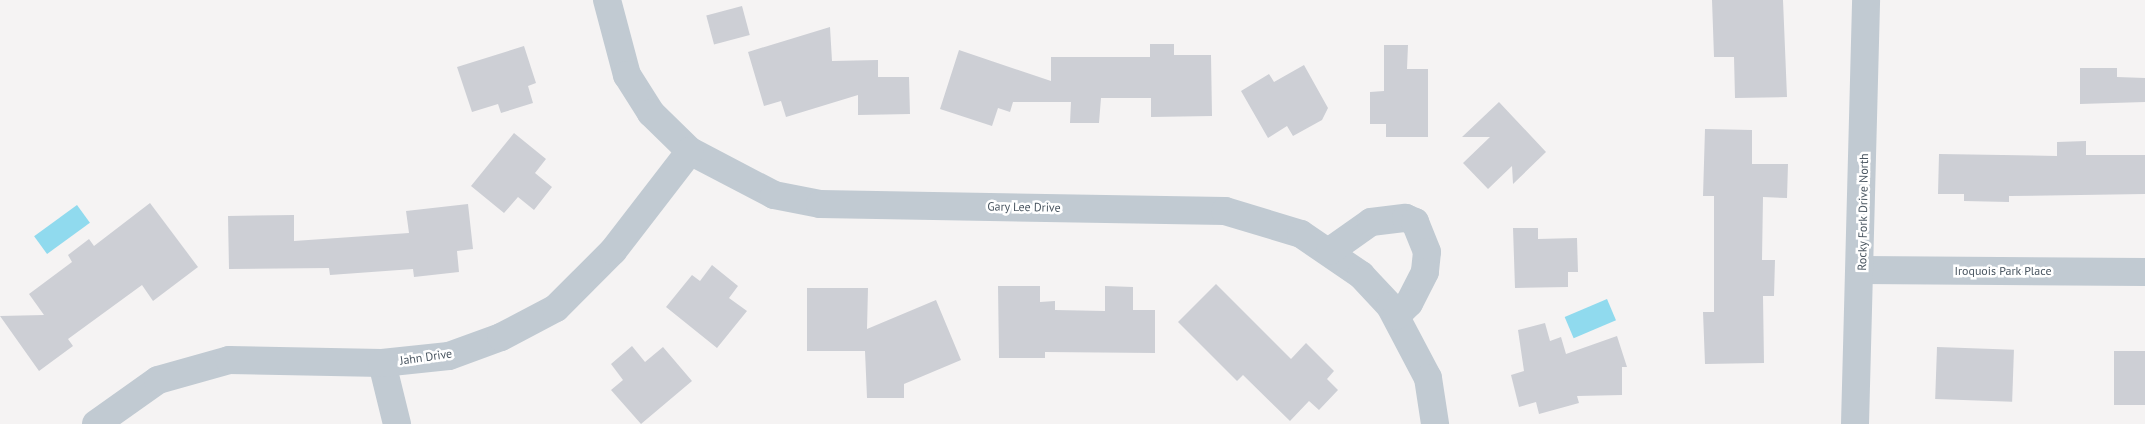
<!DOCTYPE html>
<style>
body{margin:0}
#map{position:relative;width:2145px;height:424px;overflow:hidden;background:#f5f3f3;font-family:"PT Sans",sans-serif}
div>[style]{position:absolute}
.water>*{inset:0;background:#90daee;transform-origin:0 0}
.building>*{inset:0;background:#cdcfd5;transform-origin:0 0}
.minor>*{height:28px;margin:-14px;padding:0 14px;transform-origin:14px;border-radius:14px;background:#c1cad2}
span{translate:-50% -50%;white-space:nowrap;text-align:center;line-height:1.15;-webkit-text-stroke:5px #fff;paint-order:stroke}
.street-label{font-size:12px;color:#4a5661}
</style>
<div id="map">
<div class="water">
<i style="left:77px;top:205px;width:22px;height:53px;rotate:54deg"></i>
<i style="left:1607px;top:299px;width:23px;height:46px;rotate:67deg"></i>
</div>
<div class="building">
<i style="clip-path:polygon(1712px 0,1783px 0,1787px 97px,1735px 98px,1734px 57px,1714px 57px)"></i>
<i style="left:742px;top:6px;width:30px;height:37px;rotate:75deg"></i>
<i style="clip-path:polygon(830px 27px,832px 61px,878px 60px,878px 77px,909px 77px,910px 114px,858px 115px,858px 95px,786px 117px,781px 101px,764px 106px,748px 52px)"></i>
<i style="clip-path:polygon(1150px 44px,1174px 44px,1174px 55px,1211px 55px,1212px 116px,1151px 117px,1151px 98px,1101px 98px,1099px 123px,1070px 123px,1071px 102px,1013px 102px,1010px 112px,998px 108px,992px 126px,940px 109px,959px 50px,1051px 81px,1051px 57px,1150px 57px)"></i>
<i style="clip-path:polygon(1384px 45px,1408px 45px,1407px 69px,1428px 69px,1428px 137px,1386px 137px,1386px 124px,1370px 124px,1370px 92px,1384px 91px)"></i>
<i style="clip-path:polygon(524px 46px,536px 83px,528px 86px,533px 103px,501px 113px,498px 104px,472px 112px,457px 67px)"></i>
<i style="clip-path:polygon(1304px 65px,1328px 108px,1322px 120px,1293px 136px,1287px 126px,1268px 138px,1241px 91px,1269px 74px,1274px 82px)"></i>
<i style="clip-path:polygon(2080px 68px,2117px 68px,2117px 77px,2145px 78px,2145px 102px,2080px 104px)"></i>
<i style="clip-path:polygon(1499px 102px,1546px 152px,1513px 184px,1512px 166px,1488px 189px,1463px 163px,1490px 137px,1462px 137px)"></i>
<i style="clip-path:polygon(1705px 129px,1752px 130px,1752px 164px,1788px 164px,1787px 198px,1763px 197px,1762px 260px,1775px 260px,1774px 296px,1763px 296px,1764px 363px,1705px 364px,1703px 312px,1714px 312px,1714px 196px,1703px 196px)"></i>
<i style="clip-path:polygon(514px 133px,546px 159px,535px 173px,552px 187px,534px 210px,518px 197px,504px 213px,471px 186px)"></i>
<i style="clip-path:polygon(2086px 141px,2086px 155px,2145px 155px,2145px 194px,2009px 196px,2009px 202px,1964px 201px,1964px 194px,1938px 194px,1939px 154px,2057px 156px,2057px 142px)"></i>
<i style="clip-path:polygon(150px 203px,198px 267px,153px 301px,142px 285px,68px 339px,73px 346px,39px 371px,0 316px,44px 315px,29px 294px,72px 262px,68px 255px,89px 239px,94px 246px)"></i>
<i style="clip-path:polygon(468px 204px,473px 249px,457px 251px,459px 272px,414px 277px,413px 269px,330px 275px,329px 268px,229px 269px,228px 216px,294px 215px,294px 241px,409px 233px,406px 211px)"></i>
<i style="clip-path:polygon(1513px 228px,1538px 228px,1538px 239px,1577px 238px,1578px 272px,1568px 272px,1568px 287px,1515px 288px)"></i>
<i style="clip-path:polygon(712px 265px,738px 286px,729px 298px,747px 311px,717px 348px,666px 307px,692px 275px,700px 281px)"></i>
<i style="clip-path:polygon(1216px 284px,1291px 359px,1306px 343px,1334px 371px,1327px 379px,1338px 390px,1319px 410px,1309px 401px,1290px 421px,1243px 375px,1237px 381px,1178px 322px)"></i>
<i style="clip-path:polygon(998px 286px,1040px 286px,1040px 302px,1055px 301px,1055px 310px,1105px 311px,1105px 286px,1133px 287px,1133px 310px,1155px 310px,1155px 353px,1045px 352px,1045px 358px,999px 358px)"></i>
<i style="clip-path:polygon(807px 288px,868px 288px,867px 329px,936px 300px,961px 360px,904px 384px,904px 398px,867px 398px,865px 351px,807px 351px)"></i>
<i style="clip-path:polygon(1545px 323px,1550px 341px,1561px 337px,1566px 354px,1617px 336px,1627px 367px,1622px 367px,1622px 395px,1577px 396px,1579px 403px,1539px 414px,1536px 402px,1519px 407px,1511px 375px,1524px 371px,1518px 330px)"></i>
<i style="clip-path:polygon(632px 346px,645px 362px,663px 347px,692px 381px,641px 424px,611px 390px,623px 380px,611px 364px)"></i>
<i style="left:1937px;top:347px;width:77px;height:52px;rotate:2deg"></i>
<i style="left:2114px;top:351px;width:31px;height:54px"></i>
</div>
<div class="minor">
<i style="left:607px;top:0;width:78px;rotate:75.1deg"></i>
<i style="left:627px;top:75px;width:45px;rotate:57.7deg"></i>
<i style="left:651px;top:113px;width:54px;rotate:44.3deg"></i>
<i style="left:690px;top:151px;width:95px;rotate:27.6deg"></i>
<i style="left:774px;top:195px;width:47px;rotate:11.1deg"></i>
<i style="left:820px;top:204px;width:405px;rotate:1deg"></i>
<i style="left:1225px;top:211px;width:79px;rotate:16.8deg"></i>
<i style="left:1301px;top:234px;width:73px;rotate:34.3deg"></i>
<i style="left:1361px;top:275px;width:42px;rotate:46.9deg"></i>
<i style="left:1390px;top:306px;width:81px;rotate:62.2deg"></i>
<i style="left:1428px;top:378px;width:47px;rotate:81.3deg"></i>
<i style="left:1330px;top:251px;width:50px;rotate:-35.3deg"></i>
<i style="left:1371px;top:222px;width:35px;rotate:-7deg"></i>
<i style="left:1406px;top:218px;width:10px;rotate:24deg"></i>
<i style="left:1415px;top:222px;width:32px;rotate:68deg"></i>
<i style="left:1427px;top:252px;width:20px;rotate:96deg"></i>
<i style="left:1425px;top:272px;width:35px;rotate:117deg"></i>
<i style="left:1409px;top:303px;width:18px;rotate:135deg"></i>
<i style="left:1862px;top:270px;width:283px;rotate:0.4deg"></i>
<i style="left:382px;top:363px;width:63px;rotate:76.2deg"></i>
<i style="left:96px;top:424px;width:76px;rotate:-35.4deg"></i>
<i style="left:158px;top:380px;width:74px;rotate:-15.7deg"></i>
<i style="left:229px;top:360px;width:153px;rotate:1.1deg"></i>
<i style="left:382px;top:363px;width:67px;rotate:-6deg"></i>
<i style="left:449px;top:356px;width:55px;rotate:-20.1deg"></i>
<i style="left:501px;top:337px;width:62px;rotate:-27.8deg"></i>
<i style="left:556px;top:308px;width:81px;rotate:-45deg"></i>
<i style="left:613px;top:251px;width:126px;rotate:-52.4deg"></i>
<i style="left:1855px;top:424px;width:424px;rotate:-88.5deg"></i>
</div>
<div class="street-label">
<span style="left:1024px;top:207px;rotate:1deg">Gary Lee Drive</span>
<span style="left:1863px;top:212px;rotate:-89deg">Rocky Fork Drive North</span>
<span style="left:2003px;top:271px">Iroquois Park Place</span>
<span style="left:426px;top:357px;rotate:-8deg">Jahn Drive</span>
</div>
</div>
